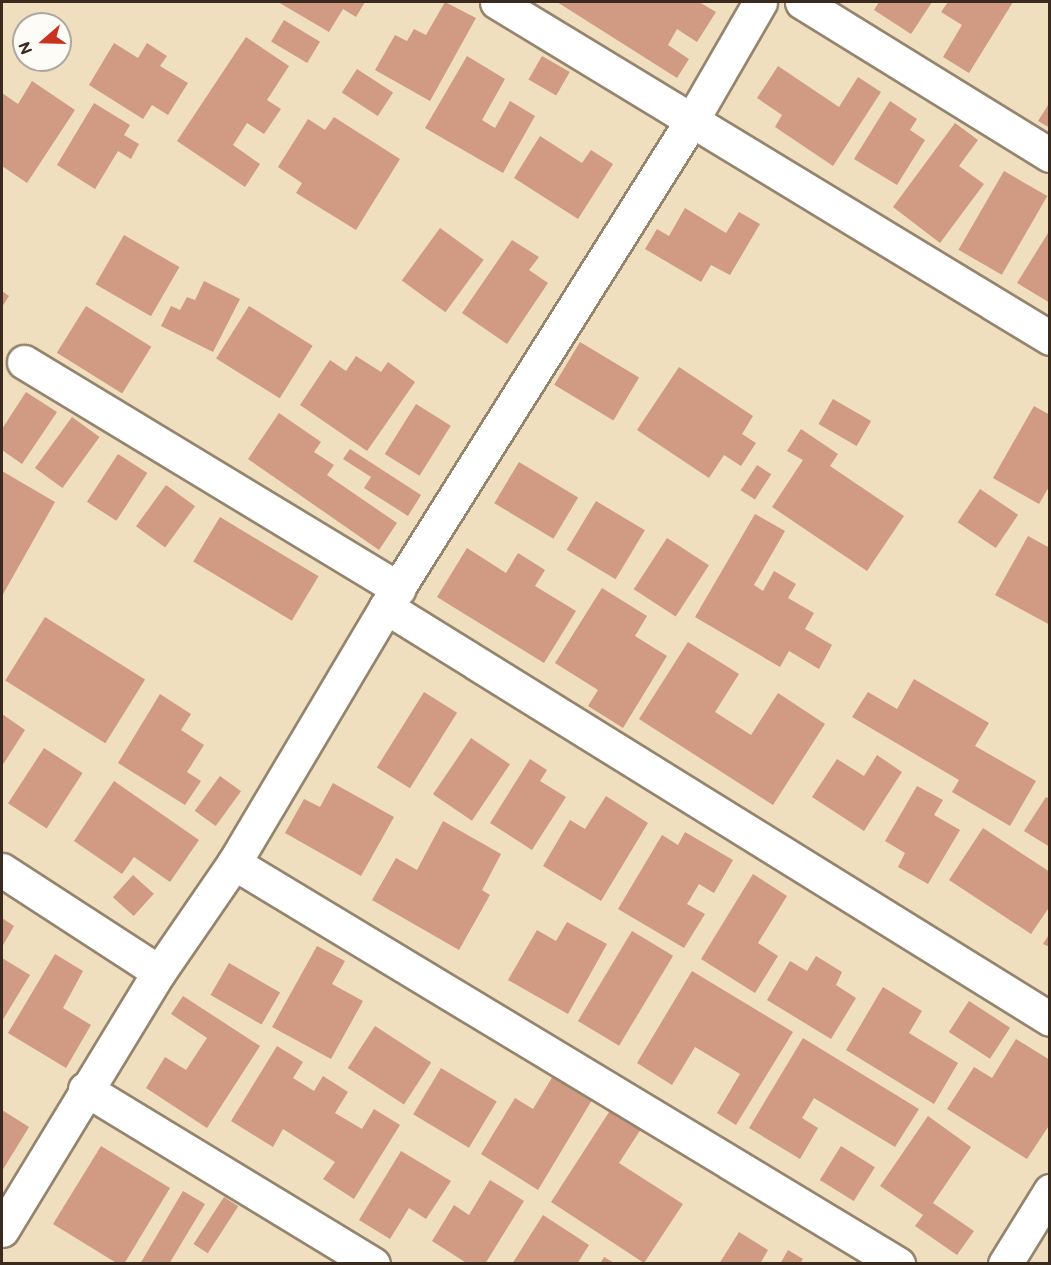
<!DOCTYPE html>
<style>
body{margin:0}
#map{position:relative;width:1051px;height:1265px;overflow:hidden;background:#efdfbf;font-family:"Balsamiq Sans",sans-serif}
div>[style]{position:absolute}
.building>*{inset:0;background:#d19a82;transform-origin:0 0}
.roads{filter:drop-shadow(2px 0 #95846e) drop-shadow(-2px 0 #95846e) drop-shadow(0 2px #95846e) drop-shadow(0 -2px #95846e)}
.minor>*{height:33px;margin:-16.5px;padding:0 16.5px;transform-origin:16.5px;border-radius:16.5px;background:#fff}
span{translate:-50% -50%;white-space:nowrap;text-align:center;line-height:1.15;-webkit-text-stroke:6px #fdfcf7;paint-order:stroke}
.frame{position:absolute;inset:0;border:3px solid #3b2a1e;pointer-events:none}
.north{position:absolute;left:12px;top:12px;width:60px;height:60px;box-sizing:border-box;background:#fdfcf7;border:2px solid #afa8a0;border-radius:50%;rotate:250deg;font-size:16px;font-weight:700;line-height:24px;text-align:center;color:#3b2a1e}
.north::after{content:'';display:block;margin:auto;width:21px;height:27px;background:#c8321e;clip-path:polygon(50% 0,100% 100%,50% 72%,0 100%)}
</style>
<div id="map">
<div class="building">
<i style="clip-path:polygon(278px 2px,365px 2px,356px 17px,343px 9px,329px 32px)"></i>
<i style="clip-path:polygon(445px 2px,476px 18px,430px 101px,375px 70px,395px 35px,407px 41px,414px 29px,426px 35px)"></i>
<i style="clip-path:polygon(557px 2px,699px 2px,716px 12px,697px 42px,677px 29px,668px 45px,689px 59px,677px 78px)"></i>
<i style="clip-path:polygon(879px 2px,932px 2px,911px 34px,874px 10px)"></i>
<i style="clip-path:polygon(948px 2px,1013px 2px,969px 73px,943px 57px,962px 25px,941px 12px)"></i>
<i style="left:284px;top:20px;width:42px;height:25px;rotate:31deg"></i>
<i style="clip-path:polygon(246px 37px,289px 66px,267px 100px,281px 109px,264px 134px,247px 123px,233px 145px,260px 164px,245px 187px,177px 141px)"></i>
<i style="clip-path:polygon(114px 43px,138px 58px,147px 43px,167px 56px,160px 66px,188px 83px,168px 115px,152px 105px,143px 119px,89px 85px)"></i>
<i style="clip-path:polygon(467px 56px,505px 79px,482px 120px,495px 128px,510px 101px,535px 116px,503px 173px,425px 128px)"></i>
<i style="left:542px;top:56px;width:32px;height:27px;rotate:30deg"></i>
<i style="clip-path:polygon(778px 66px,839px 107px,858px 77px,881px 92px,833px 166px,775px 127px,782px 115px,757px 98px)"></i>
<i style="left:357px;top:69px;width:43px;height:28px;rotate:33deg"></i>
<i style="clip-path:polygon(32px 81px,75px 110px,27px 183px,2px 166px,2px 93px,18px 104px)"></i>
<i style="clip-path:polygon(890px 101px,917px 119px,910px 130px,925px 140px,897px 185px,854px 159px)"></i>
<i style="clip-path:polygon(1050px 102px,1050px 128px,1038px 121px)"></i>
<i style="clip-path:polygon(94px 103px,130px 125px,124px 135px,139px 144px,131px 159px,118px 151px,95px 189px,57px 165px)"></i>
<i style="clip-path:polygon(334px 117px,400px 159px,356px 230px,296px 193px,302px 183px,278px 167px,308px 119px,325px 130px)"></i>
<i style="clip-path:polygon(955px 123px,978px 140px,959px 166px,984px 184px,940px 243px,893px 207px)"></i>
<i style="clip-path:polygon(540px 136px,582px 163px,591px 150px,613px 164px,578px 219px,514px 178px)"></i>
<i style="left:1004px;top:171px;width:50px;height:91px;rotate:30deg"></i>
<i style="clip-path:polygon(685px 208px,726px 233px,739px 212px,760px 224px,730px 275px,711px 265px,701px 282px,645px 249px,657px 229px,669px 236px)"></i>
<i style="left:440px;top:228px;width:54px;height:65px;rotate:36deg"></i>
<i style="clip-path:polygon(1050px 230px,1050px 303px,1017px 283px)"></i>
<i style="left:124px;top:235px;width:64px;height:57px;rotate:30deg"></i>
<i style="clip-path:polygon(512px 240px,539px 257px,529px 270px,548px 283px,507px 344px,462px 313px)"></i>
<i style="clip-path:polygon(204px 281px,240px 299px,213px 352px,161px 326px,171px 306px,180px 310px,187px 297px,195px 300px)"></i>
<i style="clip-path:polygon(2px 291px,9px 296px,2px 307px)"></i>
<i style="left:86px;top:306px;width:77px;height:55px;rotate:32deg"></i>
<i style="left:249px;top:306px;width:75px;height:62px;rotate:32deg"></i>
<i style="left:580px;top:342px;width:69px;height:50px;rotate:31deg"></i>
<i style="clip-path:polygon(356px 356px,381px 372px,388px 362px,415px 382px,367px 451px,300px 405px,330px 360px,346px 371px)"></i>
<i style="clip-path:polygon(679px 367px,753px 416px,742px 434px,756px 443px,741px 466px,724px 455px,709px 478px,637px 430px)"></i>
<i style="clip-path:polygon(26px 392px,57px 412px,22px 464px,2px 450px,2px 429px)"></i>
<i style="left:833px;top:399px;width:44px;height:29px;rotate:30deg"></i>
<i style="left:416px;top:404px;width:41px;height:59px;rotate:32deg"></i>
<i style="clip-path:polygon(1034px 406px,1050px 415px,1050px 485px,1039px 504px,993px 478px)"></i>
<i style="clip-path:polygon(279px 413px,321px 442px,314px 452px,334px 465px,327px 475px,397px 523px,379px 550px,248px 459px)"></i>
<i style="left:72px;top:417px;width:34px;height:63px;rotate:36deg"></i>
<i style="clip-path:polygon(801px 429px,838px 454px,830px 466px,904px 516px,867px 571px,772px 507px,803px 460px,787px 451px)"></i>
<i style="clip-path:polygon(350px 449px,421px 495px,408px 516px,364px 488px,371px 477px,343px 459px)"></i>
<i style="left:118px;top:454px;width:35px;height:57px;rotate:33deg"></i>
<i style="left:519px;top:462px;width:69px;height:48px;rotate:31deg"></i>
<i style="left:757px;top:465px;width:17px;height:30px;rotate:33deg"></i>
<i style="clip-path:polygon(2px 471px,55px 502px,2px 596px)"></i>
<i style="left:166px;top:485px;width:36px;height:51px;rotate:36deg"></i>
<i style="left:980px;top:489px;width:46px;height:40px;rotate:34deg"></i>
<i style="left:596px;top:501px;width:57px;height:57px;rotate:31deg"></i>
<i style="clip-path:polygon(755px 514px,785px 531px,754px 585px,763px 591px,774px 571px,796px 584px,788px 598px,814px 613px,805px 629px,832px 645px,819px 669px,789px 651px,780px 667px,695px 617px)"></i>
<i style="left:220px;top:517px;width:115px;height:52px;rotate:31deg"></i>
<i style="clip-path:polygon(1028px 536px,1050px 548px,1050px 625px,995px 595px)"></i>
<i style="left:667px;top:538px;width:50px;height:61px;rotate:33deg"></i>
<i style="clip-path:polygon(467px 548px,506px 573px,518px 553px,545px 570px,535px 586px,576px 611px,544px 663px,437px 597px)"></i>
<i style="clip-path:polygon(602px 588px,647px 616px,635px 636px,667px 656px,623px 728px,588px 706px,598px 690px,555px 663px)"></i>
<i style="left:45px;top:617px;width:118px;height:75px;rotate:32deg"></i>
<i style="clip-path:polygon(688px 642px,739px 674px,715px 712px,751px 735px,778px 693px,825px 724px,773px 805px,639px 719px)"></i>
<i style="clip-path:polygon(914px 679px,989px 723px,975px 746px,1036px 781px,1010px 826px,952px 792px,959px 780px,852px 717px,868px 692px,897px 709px)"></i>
<i style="left:424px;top:692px;width:39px;height:89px;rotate:32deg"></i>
<i style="clip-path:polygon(160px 694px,191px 714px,181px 730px,204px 745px,187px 772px,201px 781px,185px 805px,118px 763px)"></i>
<i style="clip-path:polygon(2px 714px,25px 730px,2px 766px)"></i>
<i style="left:471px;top:738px;width:47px;height:68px;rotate:34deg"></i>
<i style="left:44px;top:748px;width:46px;height:66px;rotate:33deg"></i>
<i style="clip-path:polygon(877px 755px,902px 772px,864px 831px,812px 797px,837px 759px,864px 776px)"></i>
<i style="clip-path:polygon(530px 759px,547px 770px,540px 781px,566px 797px,532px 850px,490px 823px)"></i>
<i style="left:220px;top:776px;width:26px;height:43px;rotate:36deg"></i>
<i style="clip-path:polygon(114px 781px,199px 840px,170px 882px,134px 857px,122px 874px,74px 841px)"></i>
<i style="clip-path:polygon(333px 783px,394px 817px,361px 876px,285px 833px,304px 799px,320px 807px)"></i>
<i style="clip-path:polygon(917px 786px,943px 800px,934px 815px,960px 830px,928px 884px,898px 867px,905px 853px,885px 841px)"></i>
<i style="clip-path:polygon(606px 796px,648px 823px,601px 901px,543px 866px,570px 820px,585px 829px)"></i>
<i style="clip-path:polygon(1046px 797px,1050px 799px,1050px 847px,1024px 831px)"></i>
<i style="clip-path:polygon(443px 821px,501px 854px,482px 890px,490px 895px,459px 950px,372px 900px,396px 858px,417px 870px)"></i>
<i style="clip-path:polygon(983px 828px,1050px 872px,1050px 906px,1031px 934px,949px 880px)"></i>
<i style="clip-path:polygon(685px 832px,733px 860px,714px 893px,699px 884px,687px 904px,705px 914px,684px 948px,618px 909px,662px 835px,678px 845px)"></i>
<i style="clip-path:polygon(753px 874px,787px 896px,758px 943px,778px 956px,755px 993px,701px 959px)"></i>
<i style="left:133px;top:875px;width:28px;height:30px;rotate:42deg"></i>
<i style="clip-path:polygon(2px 918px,14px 926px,2px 947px)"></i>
<i style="clip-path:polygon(567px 922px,607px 944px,568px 1014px,508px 980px,537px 930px,556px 941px)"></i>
<i style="left:632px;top:931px;width:48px;height:105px;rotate:31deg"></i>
<i style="clip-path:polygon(1050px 933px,1050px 947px,1043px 944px)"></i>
<i style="clip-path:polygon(317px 946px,345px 961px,332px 984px,363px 1001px,331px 1059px,272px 1027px)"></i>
<i style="clip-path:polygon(55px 954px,83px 971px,63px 1008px,91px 1025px,66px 1068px,8px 1033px)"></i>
<i style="clip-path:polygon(816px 956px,842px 972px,836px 985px,856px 998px,831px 1039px,767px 1000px,790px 961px,807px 971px)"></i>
<i style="clip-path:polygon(2px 958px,30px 975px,2px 1021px)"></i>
<i style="left:229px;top:963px;width:59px;height:37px;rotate:30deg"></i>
<i style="clip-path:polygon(692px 971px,793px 1032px,736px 1125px,717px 1113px,740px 1074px,695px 1047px,672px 1085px,637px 1063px)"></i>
<i style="clip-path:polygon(883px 987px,922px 1011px,909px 1033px,958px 1063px,934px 1104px,846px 1050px)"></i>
<i style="clip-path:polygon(183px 996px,260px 1046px,207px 1128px,146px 1088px,165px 1057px,186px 1070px,207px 1038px,171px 1014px)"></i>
<i style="left:969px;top:1001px;width:49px;height:37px;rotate:33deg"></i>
<i style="left:375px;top:1026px;width:67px;height:50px;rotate:33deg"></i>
<i style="clip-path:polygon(803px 1038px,919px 1109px,895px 1147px,814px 1098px,802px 1118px,818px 1128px,800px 1159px,749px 1128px)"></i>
<i style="clip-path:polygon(1016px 1039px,1050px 1060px,1050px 1124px,1027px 1159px,947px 1109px,974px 1067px,992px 1078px)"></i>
<i style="clip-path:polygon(277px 1046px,303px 1062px,293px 1078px,314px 1091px,323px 1076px,348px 1092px,335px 1113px,362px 1129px,374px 1109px,400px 1125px,354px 1199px,323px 1179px,335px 1162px,283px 1129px,273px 1147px,231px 1121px)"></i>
<i style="left:441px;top:1068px;width:65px;height:54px;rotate:31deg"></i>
<i style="clip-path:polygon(553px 1076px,592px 1100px,538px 1190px,481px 1154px,515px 1098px,533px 1109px)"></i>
<i style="clip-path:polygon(611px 1109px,641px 1129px,619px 1163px,683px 1204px,644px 1263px,551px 1202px)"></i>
<i style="clip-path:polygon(2px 1110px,29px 1127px,2px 1171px)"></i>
<i style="clip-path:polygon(928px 1116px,971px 1147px,933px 1203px,974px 1231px,957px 1255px,915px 1226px,923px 1215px,880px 1186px)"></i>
<i style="clip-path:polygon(101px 1146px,170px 1188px,124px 1264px,118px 1264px,53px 1224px)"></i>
<i style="left:841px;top:1146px;width:40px;height:40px;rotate:32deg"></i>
<i style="clip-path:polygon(401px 1151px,451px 1181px,426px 1219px,409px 1208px,390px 1239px,359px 1220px)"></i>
<i style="clip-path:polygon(490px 1180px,524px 1201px,485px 1264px,468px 1264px,432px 1241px,454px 1205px,469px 1215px)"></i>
<i style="clip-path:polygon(183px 1191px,205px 1204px,169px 1264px,140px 1264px)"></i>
<i style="left:224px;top:1197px;width:17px;height:56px;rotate:33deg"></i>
<i style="clip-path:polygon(543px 1215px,589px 1245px,577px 1264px,512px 1264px)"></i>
<i style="clip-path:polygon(739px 1232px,768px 1250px,760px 1264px,719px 1264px)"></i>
<i style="clip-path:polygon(788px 1250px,803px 1259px,800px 1264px,780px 1264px)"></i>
<i style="clip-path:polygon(604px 1257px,616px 1264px,600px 1264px)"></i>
</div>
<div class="roads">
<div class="minor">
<i style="left:497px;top:2px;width:647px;rotate:31.28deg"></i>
<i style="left:802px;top:2px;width:291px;rotate:31.7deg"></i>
<i style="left:24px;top:362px;width:438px;rotate:31.2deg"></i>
<i style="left:386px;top:607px;width:781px;rotate:31.82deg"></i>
<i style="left:234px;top:863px;width:776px;rotate:31.13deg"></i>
<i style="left:2px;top:870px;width:187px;rotate:33deg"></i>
<i style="left:85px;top:1089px;width:337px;rotate:31.3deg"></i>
<i style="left:2px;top:1230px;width:302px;rotate:-58.7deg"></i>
<i style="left:159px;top:972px;width:132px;rotate:-55.5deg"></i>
<i style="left:234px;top:863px;width:298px;rotate:-59.3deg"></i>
<i style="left:386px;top:607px;width:575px;rotate:-57.86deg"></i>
<i style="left:692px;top:120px;width:136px;rotate:-60deg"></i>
<i style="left:1005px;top:1264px;width:86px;rotate:-58.3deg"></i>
</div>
</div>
<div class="frame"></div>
<div class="north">N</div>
</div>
